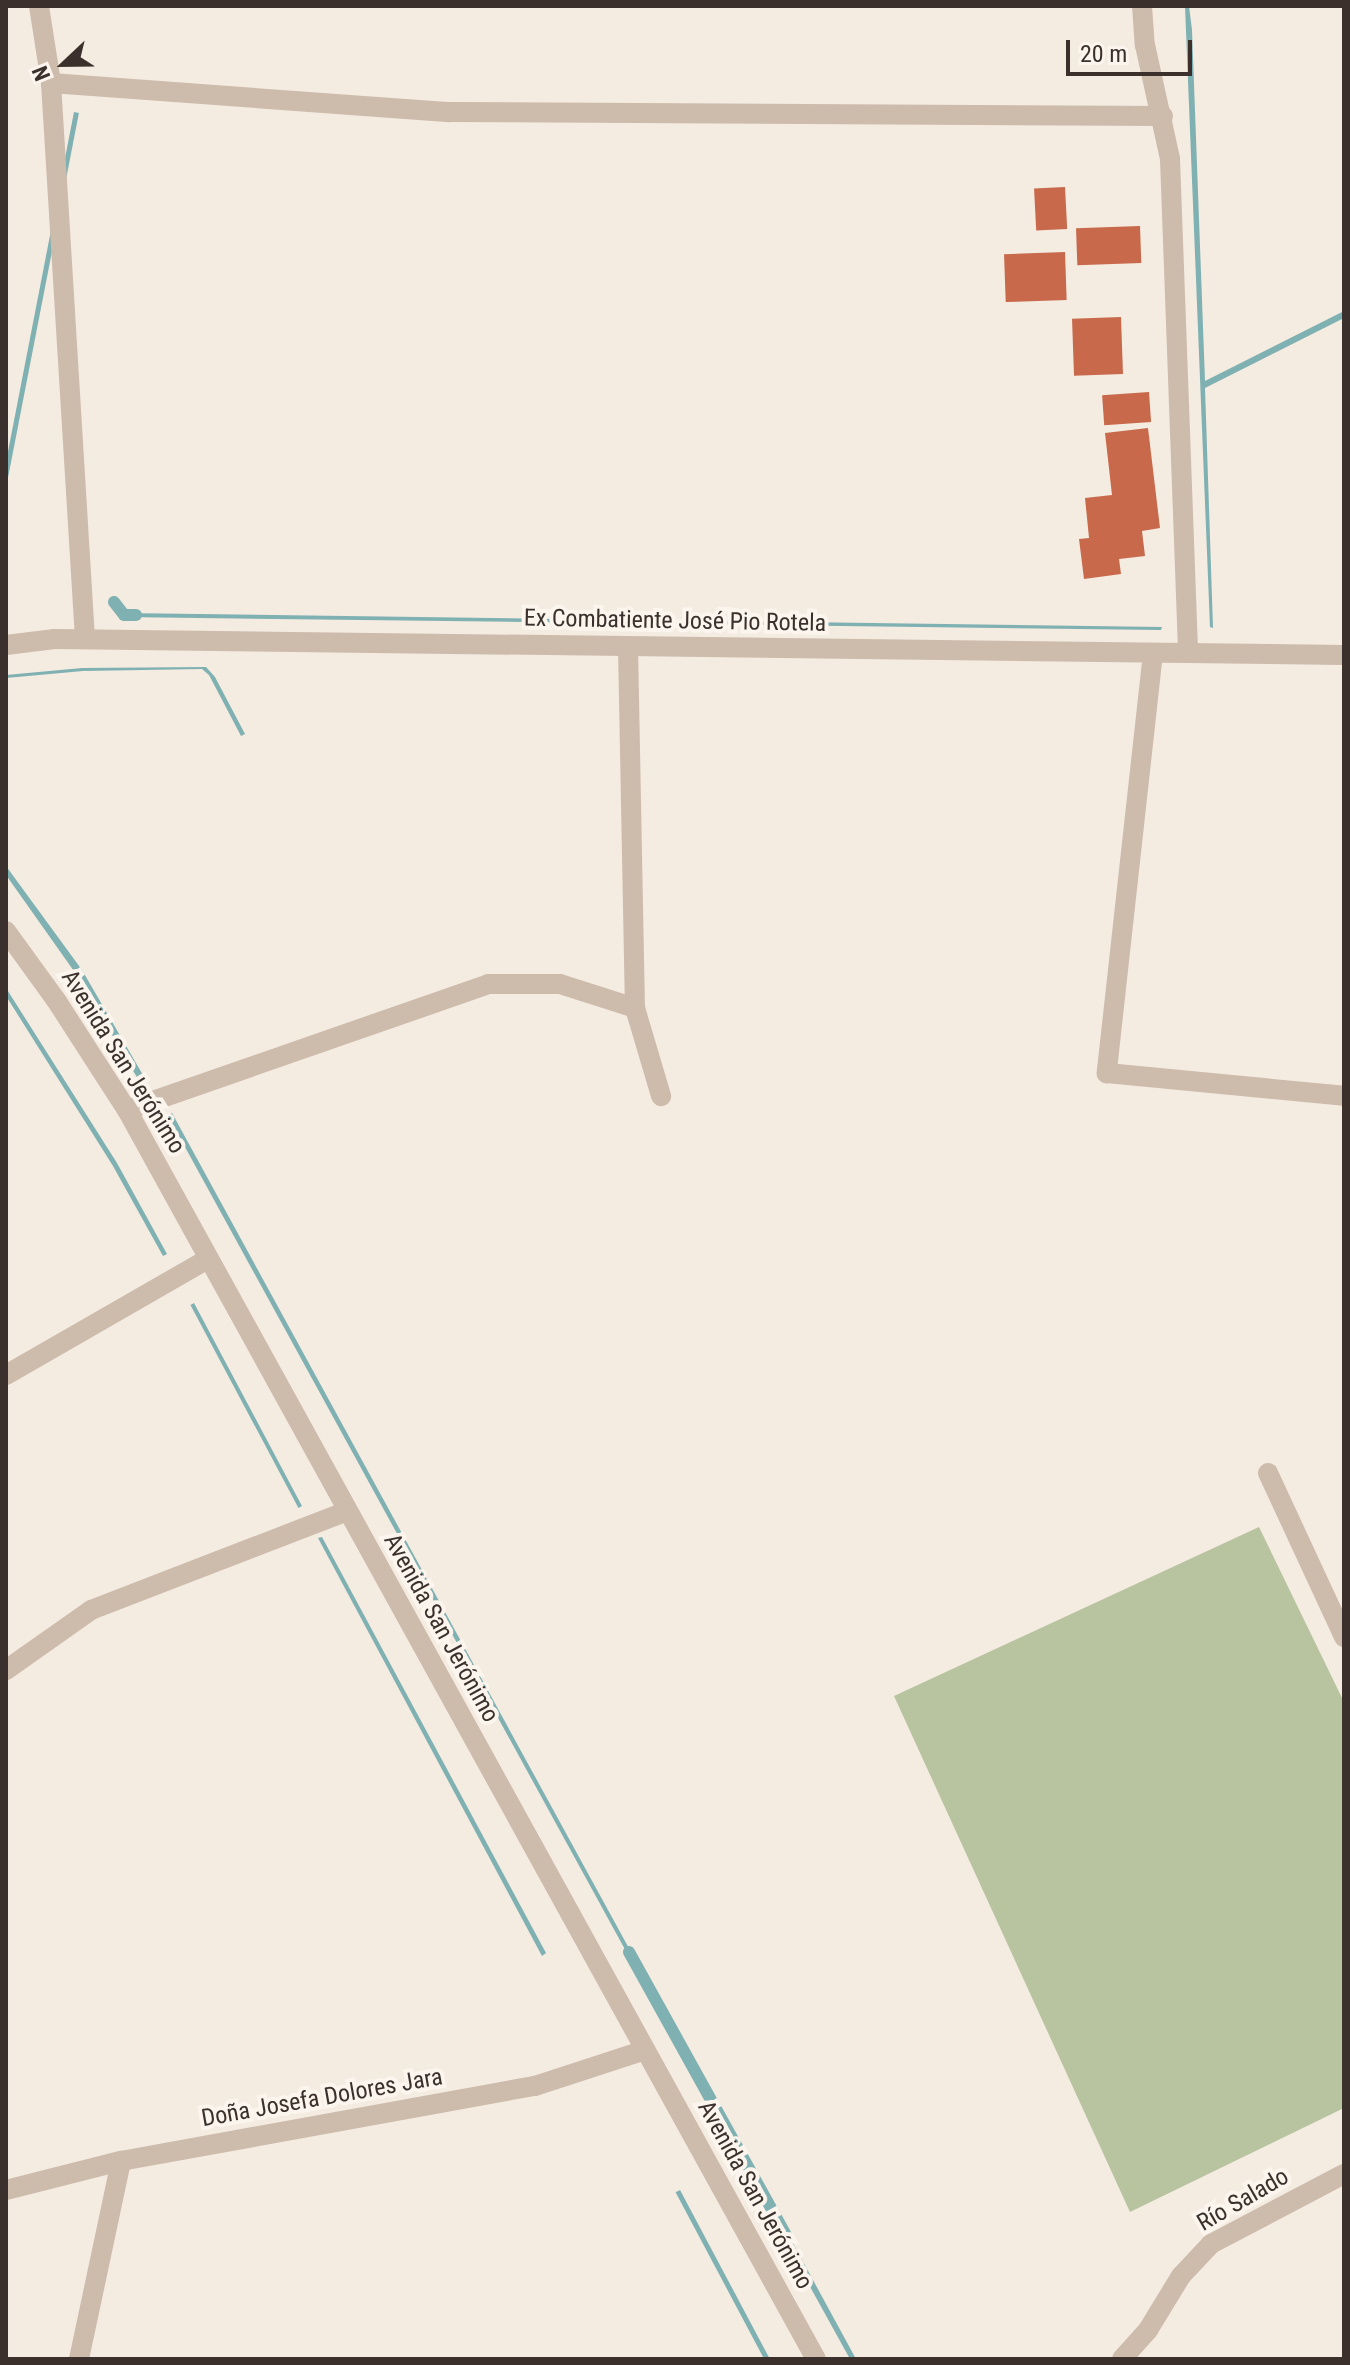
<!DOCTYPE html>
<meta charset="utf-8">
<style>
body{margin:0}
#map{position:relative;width:1350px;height:2365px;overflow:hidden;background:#f4ebe1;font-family:"Roboto Condensed",sans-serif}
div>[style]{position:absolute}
.green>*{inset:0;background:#b8c4a0}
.water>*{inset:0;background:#7fb0b2;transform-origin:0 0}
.stream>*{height:12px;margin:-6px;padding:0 6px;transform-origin:6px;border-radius:6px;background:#7fb0b2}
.building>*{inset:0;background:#c8694b;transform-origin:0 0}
.service>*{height:20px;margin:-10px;padding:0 10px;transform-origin:10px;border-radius:10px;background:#cdbbac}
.minor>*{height:20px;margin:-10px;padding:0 10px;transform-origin:10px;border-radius:10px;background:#cdbbac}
.tertiary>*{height:20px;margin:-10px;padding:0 10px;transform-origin:10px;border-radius:10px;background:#cdbbac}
span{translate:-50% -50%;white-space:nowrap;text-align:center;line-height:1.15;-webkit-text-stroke:8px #fbf5ee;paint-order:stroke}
.street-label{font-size:24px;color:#3b302b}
.frame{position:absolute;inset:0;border:8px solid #3b302b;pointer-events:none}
.north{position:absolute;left:24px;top:24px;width:80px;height:80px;-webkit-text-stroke:6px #fbf5ee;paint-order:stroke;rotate:248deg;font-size:22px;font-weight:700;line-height:32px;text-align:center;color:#3b302b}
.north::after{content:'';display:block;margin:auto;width:28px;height:36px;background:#3b302b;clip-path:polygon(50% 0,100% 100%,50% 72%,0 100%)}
.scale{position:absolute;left:1066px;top:40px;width:126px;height:36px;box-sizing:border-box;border:4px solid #3b302b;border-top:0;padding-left:10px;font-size:24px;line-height:28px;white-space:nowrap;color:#3b302b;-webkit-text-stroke:6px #fbf5ee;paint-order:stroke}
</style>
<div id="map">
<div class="green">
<i style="clip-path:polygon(1259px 1527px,1344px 1702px,1344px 2108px,1130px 2212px,894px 1696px)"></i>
</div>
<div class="water">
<i style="clip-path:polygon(1185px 6px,1189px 6px,1192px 30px,1205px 381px,1344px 311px,1344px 318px,1205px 388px,1213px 628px,1210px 627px)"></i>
<i style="left:74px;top:112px;width:5px;height:494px;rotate:11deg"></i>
<i style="clip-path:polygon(122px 613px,1162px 627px,1161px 630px,122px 617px)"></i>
<i style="clip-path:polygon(206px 667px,215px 677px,245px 734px,241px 736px,209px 675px,202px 669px,83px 671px,6px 678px,6px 675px,82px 668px)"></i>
<i style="clip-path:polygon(6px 866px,82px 970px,147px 1082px,141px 1084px,76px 974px,6px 875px)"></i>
<i style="clip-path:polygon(6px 988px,117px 1163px,167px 1254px,163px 1256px,113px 1166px,6px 996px)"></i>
<i style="clip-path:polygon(172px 1113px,637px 1963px,633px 1964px,168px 1116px)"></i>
<i style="left:194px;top:1303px;width:230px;height:4px;rotate:62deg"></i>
<i style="clip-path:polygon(322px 1537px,546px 1953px,542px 1956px,318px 1538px)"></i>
<i style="left:680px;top:2190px;width:192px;height:5px;rotate:62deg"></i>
<i style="clip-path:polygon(782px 2223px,856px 2359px,850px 2359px,777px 2227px)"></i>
</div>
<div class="stream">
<i style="left:114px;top:602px;width:16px;rotate:52deg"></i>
<i style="left:124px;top:615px;width:12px"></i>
<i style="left:629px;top:1952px;width:326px;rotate:61deg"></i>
</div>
<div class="building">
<i style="left:1065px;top:187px;width:42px;height:31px;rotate:87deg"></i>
<i style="left:1140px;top:226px;width:37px;height:64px;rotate:88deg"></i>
<i style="left:1065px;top:252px;width:48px;height:61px;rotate:88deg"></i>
<i style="left:1121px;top:317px;width:57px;height:49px;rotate:88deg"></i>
<i style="left:1149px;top:392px;width:30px;height:47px;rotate:86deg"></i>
<i style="clip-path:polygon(1148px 428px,1160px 528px,1142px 531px,1145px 556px,1119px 559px,1121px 574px,1084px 579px,1079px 539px,1089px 538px,1085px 498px,1112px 495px,1105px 433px)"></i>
</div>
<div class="service">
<i style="left:628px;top:646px;width:362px;rotate:88.9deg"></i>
<i style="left:635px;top:1008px;width:92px;rotate:73.5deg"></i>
<i style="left:1153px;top:653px;width:423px;rotate:96.3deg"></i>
<i style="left:1107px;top:1073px;width:238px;rotate:5.5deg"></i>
<i style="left:127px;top:1110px;width:382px;rotate:-19.2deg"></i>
<i style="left:488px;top:984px;width:72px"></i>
<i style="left:560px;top:984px;width:79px;rotate:17.7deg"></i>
<i style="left:1268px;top:1473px;width:181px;rotate:65.1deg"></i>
<i style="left:6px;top:1670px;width:104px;rotate:-35.2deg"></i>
<i style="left:91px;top:1610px;width:274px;rotate:-21.1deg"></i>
</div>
<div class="minor">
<i style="left:39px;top:6px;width:78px;rotate:81.1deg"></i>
<i style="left:51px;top:83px;width:557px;rotate:86.5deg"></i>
<i style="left:1142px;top:6px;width:39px;rotate:86deg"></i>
<i style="left:1145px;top:45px;width:117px;rotate:77.6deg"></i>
<i style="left:1170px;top:159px;width:494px;rotate:87.9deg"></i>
<i style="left:51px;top:83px;width:400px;rotate:4.2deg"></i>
<i style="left:450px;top:112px;width:713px;rotate:0.32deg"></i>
<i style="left:6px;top:645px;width:49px;rotate:-7deg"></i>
<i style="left:55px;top:639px;width:1289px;rotate:0.71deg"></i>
<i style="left:6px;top:1375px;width:233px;rotate:-29.9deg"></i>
<i style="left:6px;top:2190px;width:119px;rotate:-14.2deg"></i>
<i style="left:121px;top:2161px;width:421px;rotate:-10.3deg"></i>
<i style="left:535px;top:2086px;width:116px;rotate:-18.1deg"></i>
<i style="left:79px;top:2359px;width:202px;rotate:-78deg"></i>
<i style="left:1122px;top:2359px;width:39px;rotate:-48deg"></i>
<i style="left:1148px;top:2330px;width:63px;rotate:-58.6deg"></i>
<i style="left:1181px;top:2276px;width:44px;rotate:-46.8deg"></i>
<i style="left:1211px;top:2244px;width:150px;rotate:-27.8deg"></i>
</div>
<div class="tertiary">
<i style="left:6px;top:931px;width:85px;rotate:54.1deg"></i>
<i style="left:56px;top:1000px;width:131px;rotate:57.2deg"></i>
<i style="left:127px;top:1110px;width:1426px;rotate:61.12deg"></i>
</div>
<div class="street-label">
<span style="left:675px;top:621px;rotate:1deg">Ex Combatiente José Pio Rotela</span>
<span style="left:123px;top:1062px;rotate:58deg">Avenida San Jerónimo</span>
<span style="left:441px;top:1628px;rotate:61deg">Avenida San Jerónimo</span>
<span style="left:322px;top:2098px;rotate:-10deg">Doña Josefa Dolores Jara</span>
<span style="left:755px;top:2195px;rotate:61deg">Avenida San Jerónimo</span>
<span style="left:1243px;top:2200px;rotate:-30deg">Río Salado</span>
</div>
<div class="frame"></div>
<div class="north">N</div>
<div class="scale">20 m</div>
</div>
